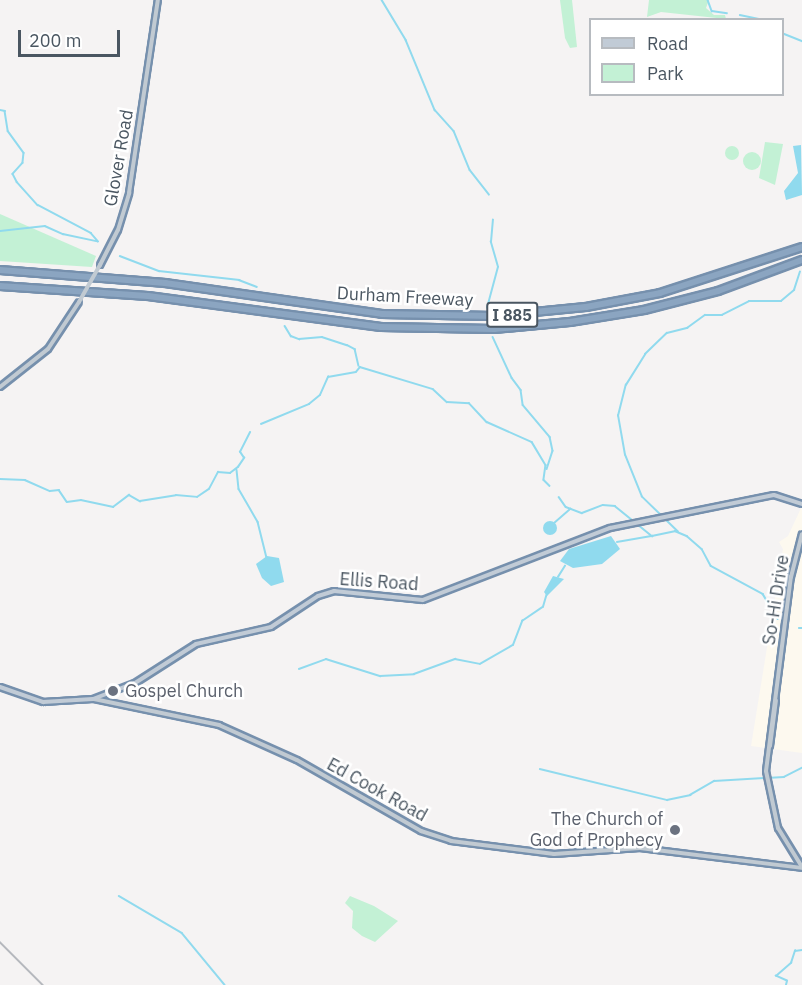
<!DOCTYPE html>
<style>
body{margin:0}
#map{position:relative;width:802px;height:985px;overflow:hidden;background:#f5f3f3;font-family:"IBM Plex Sans",sans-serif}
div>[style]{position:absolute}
.commercial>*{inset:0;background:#fdf9ef}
.green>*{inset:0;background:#c3f1d5}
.round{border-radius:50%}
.water>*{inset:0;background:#90daee}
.stream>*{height:1.5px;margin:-0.75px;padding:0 0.75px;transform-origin:0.75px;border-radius:0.75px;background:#90daee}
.roads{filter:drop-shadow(2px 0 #7690ad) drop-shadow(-2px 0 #7690ad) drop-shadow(0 2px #7690ad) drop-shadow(0 -2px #7690ad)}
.tertiary>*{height:4px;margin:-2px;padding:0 2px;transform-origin:2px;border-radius:2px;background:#c1cad2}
.secondary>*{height:4px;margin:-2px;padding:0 2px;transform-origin:2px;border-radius:2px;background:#c1cbd6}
.motorway>*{height:6px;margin:-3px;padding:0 3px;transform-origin:3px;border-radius:3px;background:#8ba5c1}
.rail>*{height:1.5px;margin:-0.75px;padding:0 0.75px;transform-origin:0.75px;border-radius:0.75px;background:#b5b8bd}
.tertiary-bridge>*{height:4px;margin:-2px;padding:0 2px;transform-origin:2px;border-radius:2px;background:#c1cad2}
.dots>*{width:16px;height:16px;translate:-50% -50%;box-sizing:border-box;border:3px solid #fff;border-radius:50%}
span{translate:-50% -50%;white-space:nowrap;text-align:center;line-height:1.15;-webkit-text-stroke:5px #fff;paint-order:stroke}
.shield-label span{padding:2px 4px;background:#fff;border:2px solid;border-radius:4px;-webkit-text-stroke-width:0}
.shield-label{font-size:16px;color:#4a5661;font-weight:700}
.street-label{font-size:18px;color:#4a5661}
.worship-label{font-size:18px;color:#5b616d}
.left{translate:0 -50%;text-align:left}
.right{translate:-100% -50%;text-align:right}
.legend{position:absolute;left:589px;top:18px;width:195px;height:78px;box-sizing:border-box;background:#fff;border:2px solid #b7bbc0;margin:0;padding:8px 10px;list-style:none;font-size:18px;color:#4a5661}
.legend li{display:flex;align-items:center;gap:12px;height:30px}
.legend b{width:30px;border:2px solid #b7bbc0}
.scale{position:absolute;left:18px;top:30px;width:102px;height:27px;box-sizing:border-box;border:3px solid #4a5661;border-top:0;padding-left:8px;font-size:18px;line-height:21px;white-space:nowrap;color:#4a5661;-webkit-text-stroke:4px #fff;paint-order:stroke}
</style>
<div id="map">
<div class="commercial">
<i style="clip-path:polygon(802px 506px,802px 753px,751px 746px,783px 549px,779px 542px,788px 536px)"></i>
</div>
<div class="green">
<i style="clip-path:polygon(560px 0,572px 0,577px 47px,570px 48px,565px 38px)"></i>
<i style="clip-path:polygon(649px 0,709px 0,706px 8px,714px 15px,725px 15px,726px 19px,661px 12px,647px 17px)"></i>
<i style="clip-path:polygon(765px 142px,783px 144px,775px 185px,759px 178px)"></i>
<i class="round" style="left:725px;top:146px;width:14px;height:14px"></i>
<i class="round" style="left:743px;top:152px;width:18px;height:18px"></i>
<i style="clip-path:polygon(0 214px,96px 256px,92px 267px,0 261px)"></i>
<i style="clip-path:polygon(350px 896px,374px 906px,398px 921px,375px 942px,362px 936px,352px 928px,353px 911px,345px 903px)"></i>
</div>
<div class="water">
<i style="clip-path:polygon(801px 145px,802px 195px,786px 200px,784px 191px,798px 173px,793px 146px)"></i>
<i class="round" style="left:543px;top:521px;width:14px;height:14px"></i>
<i style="clip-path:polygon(611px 536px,620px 549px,602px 564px,573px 568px,560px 561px,569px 549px)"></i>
<i style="clip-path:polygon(267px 556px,279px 558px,284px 582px,271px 586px,262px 578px,256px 564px)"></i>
<i style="clip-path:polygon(553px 576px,564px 579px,547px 596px,544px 592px)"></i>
</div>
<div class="stream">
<i style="left:382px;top:0;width:47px;rotate:59deg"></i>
<i style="left:406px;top:40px;width:76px;rotate:67.5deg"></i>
<i style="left:435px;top:110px;width:28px;rotate:48deg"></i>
<i style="left:454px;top:131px;width:42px;rotate:67.7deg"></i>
<i style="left:470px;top:170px;width:31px;rotate:52deg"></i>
<i style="left:708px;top:0;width:12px;rotate:70deg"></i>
<i style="left:712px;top:11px;width:15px;rotate:8deg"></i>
<i style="left:740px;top:15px;width:24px;rotate:12deg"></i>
<i style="left:782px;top:33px;width:22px;rotate:22deg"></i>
<i style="left:0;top:110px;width:5px;rotate:11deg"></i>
<i style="left:5px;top:111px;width:20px;rotate:81deg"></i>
<i style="left:8px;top:131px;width:27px;rotate:54deg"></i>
<i style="left:24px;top:153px;width:10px;rotate:96deg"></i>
<i style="left:23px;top:163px;width:15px;rotate:132deg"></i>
<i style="left:13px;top:174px;width:9px;rotate:63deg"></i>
<i style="left:17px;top:182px;width:31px;rotate:48deg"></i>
<i style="left:38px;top:205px;width:60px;rotate:27.8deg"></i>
<i style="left:91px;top:233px;width:11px;rotate:49deg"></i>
<i style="left:0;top:231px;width:45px;rotate:-6.3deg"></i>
<i style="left:45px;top:226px;width:20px;rotate:24deg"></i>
<i style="left:63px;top:234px;width:35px;rotate:12deg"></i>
<i style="left:120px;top:256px;width:42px;rotate:21deg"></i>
<i style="left:159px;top:271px;width:81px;rotate:6.4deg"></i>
<i style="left:239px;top:280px;width:19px;rotate:21deg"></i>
<i style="left:487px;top:308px;width:42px;rotate:-75deg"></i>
<i style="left:498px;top:267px;width:26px;rotate:-106deg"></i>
<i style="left:491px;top:242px;width:22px;rotate:-85deg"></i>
<i style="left:285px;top:326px;width:12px;rotate:59deg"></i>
<i style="left:291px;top:336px;width:9px;rotate:21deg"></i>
<i style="left:299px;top:339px;width:23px;rotate:-5deg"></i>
<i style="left:322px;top:337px;width:26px;rotate:18deg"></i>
<i style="left:347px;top:345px;width:9px;rotate:27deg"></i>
<i style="left:355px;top:349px;width:17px;rotate:77deg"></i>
<i style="left:493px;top:337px;width:45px;rotate:65.1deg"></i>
<i style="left:512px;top:378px;width:15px;rotate:53deg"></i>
<i style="left:521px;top:390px;width:15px;rotate:82deg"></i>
<i style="left:523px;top:405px;width:42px;rotate:49.8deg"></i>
<i style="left:550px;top:437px;width:14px;rotate:78deg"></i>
<i style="left:553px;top:451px;width:19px;rotate:108deg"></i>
<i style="left:360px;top:367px;width:76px;rotate:16.8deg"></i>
<i style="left:433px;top:389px;width:19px;rotate:43deg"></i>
<i style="left:447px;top:402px;width:22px;rotate:3deg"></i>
<i style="left:469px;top:403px;width:26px;rotate:47deg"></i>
<i style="left:487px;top:422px;width:49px;rotate:24deg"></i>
<i style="left:532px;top:442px;width:27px;rotate:59deg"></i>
<i style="left:546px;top:465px;width:15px;rotate:98deg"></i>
<i style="left:544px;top:480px;width:8px;rotate:45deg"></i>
<i style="left:261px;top:424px;width:52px;rotate:-22.6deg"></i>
<i style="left:309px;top:404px;width:14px;rotate:-39deg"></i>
<i style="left:320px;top:395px;width:20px;rotate:-66deg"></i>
<i style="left:328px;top:377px;width:28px;rotate:-10deg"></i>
<i style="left:356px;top:372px;width:6px;rotate:-51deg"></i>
<i style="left:237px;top:470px;width:19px;rotate:84deg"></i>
<i style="left:239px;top:489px;width:38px;rotate:60deg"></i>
<i style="left:258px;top:522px;width:36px;rotate:76deg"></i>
<i style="left:0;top:479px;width:25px;rotate:2deg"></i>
<i style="left:25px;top:480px;width:27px;rotate:24deg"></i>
<i style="left:50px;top:491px;width:9px;rotate:-6deg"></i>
<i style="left:59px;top:490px;width:14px;rotate:56deg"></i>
<i style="left:67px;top:502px;width:14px;rotate:-8deg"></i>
<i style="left:81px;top:500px;width:33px;rotate:12deg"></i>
<i style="left:113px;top:507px;width:20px;rotate:-37deg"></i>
<i style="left:129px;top:495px;width:13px;rotate:29deg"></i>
<i style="left:140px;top:501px;width:36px;rotate:-9deg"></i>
<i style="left:176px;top:495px;width:21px;rotate:5deg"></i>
<i style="left:197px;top:497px;width:14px;rotate:-34deg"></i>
<i style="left:209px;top:489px;width:19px;rotate:-62deg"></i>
<i style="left:218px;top:472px;width:12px;rotate:5deg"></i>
<i style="left:230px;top:473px;width:10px;rotate:-37deg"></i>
<i style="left:238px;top:467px;width:11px;rotate:-56deg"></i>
<i style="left:244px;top:458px;width:7px;rotate:-124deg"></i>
<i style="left:240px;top:452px;width:22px;rotate:-63deg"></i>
<i style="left:559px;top:497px;width:12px;rotate:55deg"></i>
<i style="left:566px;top:507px;width:17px;rotate:21deg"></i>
<i style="left:582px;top:513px;width:22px;rotate:-21deg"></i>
<i style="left:603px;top:505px;width:12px;rotate:5deg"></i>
<i style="left:615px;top:506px;width:48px;rotate:39deg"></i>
<i style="left:652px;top:536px;width:24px;rotate:-12deg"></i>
<i style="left:675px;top:531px;width:13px;rotate:23deg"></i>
<i style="left:687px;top:536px;width:20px;rotate:41deg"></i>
<i style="left:702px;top:549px;width:19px;rotate:62deg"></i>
<i style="left:711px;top:566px;width:59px;rotate:28.3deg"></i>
<i style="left:763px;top:594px;width:29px;rotate:59deg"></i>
<i style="left:553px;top:524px;width:23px;rotate:-41deg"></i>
<i style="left:678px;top:532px;width:50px;rotate:-135.8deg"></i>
<i style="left:642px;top:497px;width:45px;rotate:-112deg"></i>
<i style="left:625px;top:455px;width:40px;rotate:-100deg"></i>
<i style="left:618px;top:416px;width:32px;rotate:-76deg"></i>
<i style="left:626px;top:385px;width:36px;rotate:-58deg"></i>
<i style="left:645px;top:354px;width:30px;rotate:-44deg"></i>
<i style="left:667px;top:333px;width:21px;rotate:-14deg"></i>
<i style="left:687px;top:328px;width:22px;rotate:-36deg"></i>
<i style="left:705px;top:315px;width:17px"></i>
<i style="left:722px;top:315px;width:30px;rotate:-27deg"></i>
<i style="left:749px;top:301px;width:32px"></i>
<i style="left:781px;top:301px;width:17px;rotate:-40deg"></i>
<i style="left:794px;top:290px;width:19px;rotate:-72deg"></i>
<i style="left:617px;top:542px;width:36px;rotate:-10deg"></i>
<i style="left:558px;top:577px;width:13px;rotate:-58deg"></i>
<i style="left:799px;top:628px;width:3px"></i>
<i style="left:299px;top:669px;width:29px;rotate:-20deg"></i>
<i style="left:326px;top:659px;width:57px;rotate:17.5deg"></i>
<i style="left:380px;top:676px;width:34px;rotate:-3deg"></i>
<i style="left:414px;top:674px;width:44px;rotate:-20.1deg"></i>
<i style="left:455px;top:659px;width:25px;rotate:11deg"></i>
<i style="left:480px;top:664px;width:38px;rotate:-30deg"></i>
<i style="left:513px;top:645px;width:26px;rotate:-69deg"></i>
<i style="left:522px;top:621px;width:25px;rotate:-34deg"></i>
<i style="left:543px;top:607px;width:15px;rotate:-74deg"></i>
<i style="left:540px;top:769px;width:131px;rotate:13.7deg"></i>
<i style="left:667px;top:800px;width:24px;rotate:-12deg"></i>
<i style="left:690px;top:795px;width:28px;rotate:-30deg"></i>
<i style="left:714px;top:781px;width:70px;rotate:-3.3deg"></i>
<i style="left:784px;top:777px;width:20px;rotate:-27deg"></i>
<i style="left:119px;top:896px;width:73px;rotate:30.4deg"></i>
<i style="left:182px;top:933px;width:67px;rotate:50.4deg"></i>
<i style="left:786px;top:985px;width:4px;rotate:-76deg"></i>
<i style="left:787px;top:981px;width:12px;rotate:-156deg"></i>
<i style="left:776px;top:976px;width:20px;rotate:-41deg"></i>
<i style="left:791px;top:963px;width:13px;rotate:-72deg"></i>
<i style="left:795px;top:951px;width:7px;rotate:-8deg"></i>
</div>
<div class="roads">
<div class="tertiary">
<i style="left:100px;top:265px;width:39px;rotate:-63deg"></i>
<i style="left:118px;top:230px;width:39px;rotate:-73deg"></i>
<i style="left:129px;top:193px;width:195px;rotate:-81.5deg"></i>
<i style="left:0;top:387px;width:61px;rotate:-38.4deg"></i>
<i style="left:48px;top:349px;width:56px;rotate:-56.6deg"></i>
<i style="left:94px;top:699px;width:128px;rotate:11.7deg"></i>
<i style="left:219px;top:725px;width:85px;rotate:24.2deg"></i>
<i style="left:297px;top:760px;width:143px;rotate:29.8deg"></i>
<i style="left:421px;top:831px;width:32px;rotate:18deg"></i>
<i style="left:451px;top:841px;width:104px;rotate:7.2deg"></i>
<i style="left:554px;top:854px;width:86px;rotate:-4deg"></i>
<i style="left:640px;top:848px;width:163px;rotate:7deg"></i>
<i style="left:770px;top:746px;width:46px;rotate:-82.6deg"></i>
<i style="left:802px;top:867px;width:46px;rotate:-121.6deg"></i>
<i style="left:778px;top:828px;width:58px;rotate:-101.9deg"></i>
<i style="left:766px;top:771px;width:196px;rotate:-82.7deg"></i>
<i style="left:791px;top:577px;width:44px;rotate:-75.7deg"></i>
</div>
<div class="secondary">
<i style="left:0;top:687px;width:46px;rotate:19.2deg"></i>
<i style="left:43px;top:702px;width:50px;rotate:-3.4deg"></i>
<i style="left:93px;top:699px;width:45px;rotate:-20.9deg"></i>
<i style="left:135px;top:683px;width:72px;rotate:-32.6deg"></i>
<i style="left:196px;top:644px;width:77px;rotate:-12.8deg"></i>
<i style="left:271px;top:627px;width:56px;rotate:-33.4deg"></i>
<i style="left:318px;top:596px;width:17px;rotate:-17deg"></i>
<i style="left:334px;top:591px;width:89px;rotate:5.8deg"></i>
<i style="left:423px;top:600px;width:200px;rotate:-21.1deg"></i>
<i style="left:610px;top:528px;width:167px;rotate:-11.4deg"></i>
<i style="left:774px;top:495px;width:29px;rotate:18deg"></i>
</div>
<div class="motorway">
<i style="left:0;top:270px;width:166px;rotate:4.5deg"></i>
<i style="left:165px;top:283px;width:219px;rotate:8.1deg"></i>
<i style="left:382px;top:314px;width:112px;rotate:1deg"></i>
<i style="left:494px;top:316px;width:92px;rotate:-5.6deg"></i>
<i style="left:586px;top:307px;width:75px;rotate:-10.7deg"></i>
<i style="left:660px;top:293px;width:149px;rotate:-17.9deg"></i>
<i style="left:0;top:286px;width:148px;rotate:3.9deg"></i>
<i style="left:148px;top:296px;width:235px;rotate:7.6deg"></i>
<i style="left:381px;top:327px;width:113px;rotate:1deg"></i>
<i style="left:494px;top:329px;width:76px;rotate:-5.3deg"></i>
<i style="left:570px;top:322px;width:75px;rotate:-9.2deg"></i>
<i style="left:644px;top:310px;width:76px;rotate:-14.4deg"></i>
<i style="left:718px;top:291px;width:90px;rotate:-20.3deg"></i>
</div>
</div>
<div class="rail">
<i style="left:0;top:942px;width:61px;rotate:45deg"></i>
</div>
<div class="tertiary-bridge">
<i style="left:79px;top:302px;width:43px;rotate:-60.4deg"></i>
</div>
<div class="dots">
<i style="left:113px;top:691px;background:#6b7280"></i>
<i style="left:675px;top:830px;background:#6b7280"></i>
</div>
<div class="shield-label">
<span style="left:512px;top:315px">I 885</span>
</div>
<div class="street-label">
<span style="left:119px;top:158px;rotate:-80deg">Glover Road</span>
<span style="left:405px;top:297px;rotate:3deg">Durham Freeway</span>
<span style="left:379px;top:582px;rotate:4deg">Ellis Road</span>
<span style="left:776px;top:600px;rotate:-81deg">So-Hi Drive</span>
<span style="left:377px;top:790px;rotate:29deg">Ed Cook Road</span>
</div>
<div class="worship-label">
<span class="left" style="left:125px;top:691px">Gospel Church</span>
<span class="right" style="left:663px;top:830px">The Church of<br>God of Prophecy</span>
</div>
<ul class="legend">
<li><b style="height:8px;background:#c1cbd6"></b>Road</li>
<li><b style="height:16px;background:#c3f1d5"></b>Park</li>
</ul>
<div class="scale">200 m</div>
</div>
